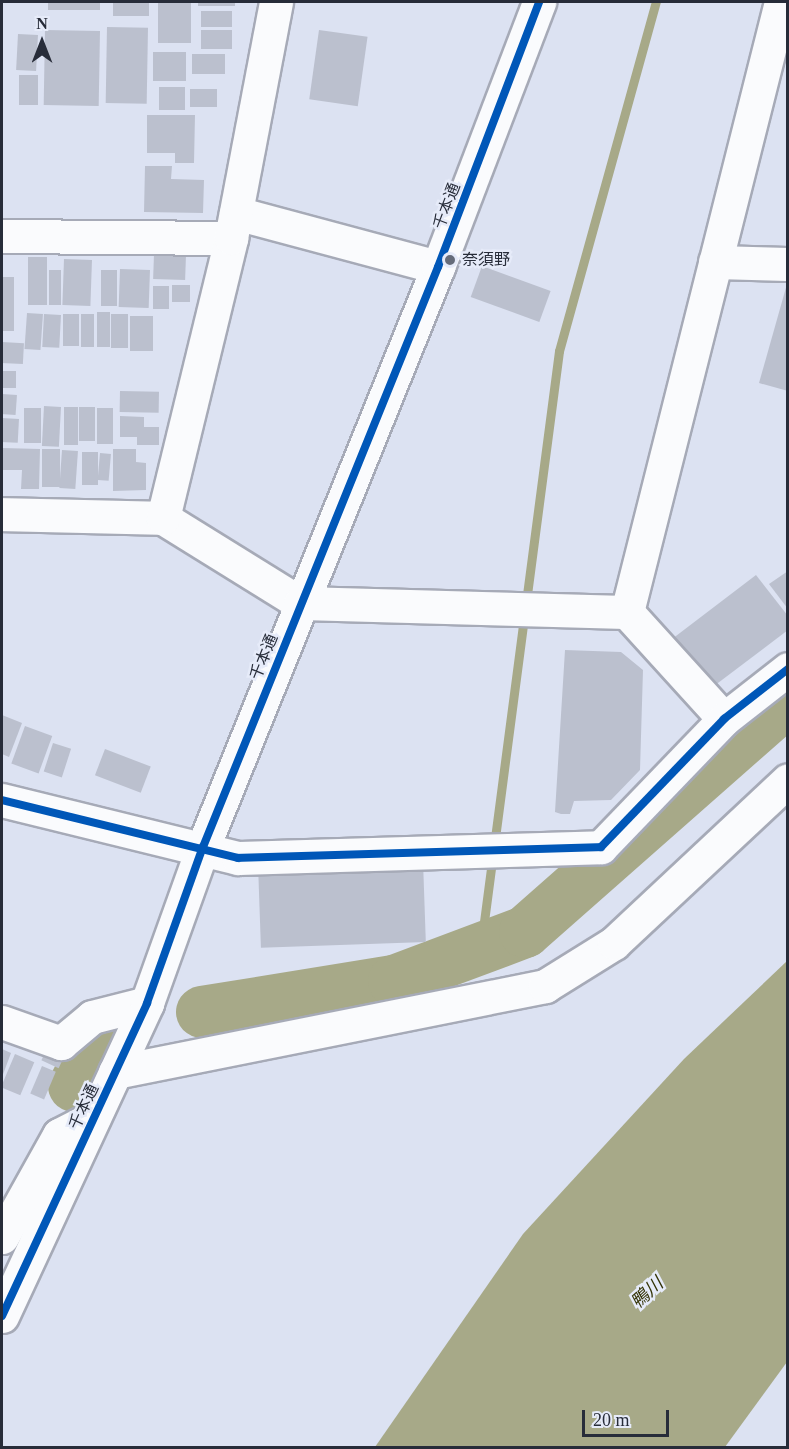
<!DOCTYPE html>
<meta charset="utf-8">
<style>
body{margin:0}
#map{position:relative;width:789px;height:1449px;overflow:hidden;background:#dce2f2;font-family:"Times New Roman","Noto Sans JP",serif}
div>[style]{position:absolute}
.water>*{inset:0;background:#a7a988}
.stream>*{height:9px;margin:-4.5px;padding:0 4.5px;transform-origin:4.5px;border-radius:4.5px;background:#a7a988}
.river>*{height:52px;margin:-26px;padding:0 26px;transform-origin:26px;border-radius:26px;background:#a7a988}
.building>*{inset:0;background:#bbc0ce;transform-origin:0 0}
.roads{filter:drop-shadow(2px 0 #a6aab7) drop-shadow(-2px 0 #a6aab7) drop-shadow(0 2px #a6aab7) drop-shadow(0 -2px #a6aab7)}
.minor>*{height:33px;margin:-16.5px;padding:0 16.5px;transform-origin:16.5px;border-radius:16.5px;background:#fafbfd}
.cycleway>*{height:8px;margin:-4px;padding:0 4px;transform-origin:4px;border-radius:4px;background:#0057b8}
.dots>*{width:16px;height:16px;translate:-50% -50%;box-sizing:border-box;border:3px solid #e6ebf9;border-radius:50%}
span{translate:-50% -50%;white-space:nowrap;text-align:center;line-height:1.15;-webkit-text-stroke:5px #e6ebf9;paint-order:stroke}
.street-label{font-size:16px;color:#272c39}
.poi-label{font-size:16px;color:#272c39}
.left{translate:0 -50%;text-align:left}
.water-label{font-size:18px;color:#343407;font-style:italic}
.frame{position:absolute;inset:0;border:3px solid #272c39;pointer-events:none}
.north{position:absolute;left:12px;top:12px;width:60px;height:60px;-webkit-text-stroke:4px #e6ebf9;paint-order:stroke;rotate:0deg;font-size:16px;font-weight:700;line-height:24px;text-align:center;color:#272c39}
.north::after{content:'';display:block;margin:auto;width:21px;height:27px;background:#272c39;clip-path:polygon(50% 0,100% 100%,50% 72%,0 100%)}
.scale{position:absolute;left:582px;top:1410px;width:87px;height:27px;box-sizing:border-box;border:3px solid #272c39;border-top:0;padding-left:8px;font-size:18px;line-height:21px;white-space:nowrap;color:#272c39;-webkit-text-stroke:4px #e6ebf9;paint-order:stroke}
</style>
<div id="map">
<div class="water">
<i style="clip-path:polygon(787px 961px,787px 1362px,725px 1447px,375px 1447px,523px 1234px,684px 1059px)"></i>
</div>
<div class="stream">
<i style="left:480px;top:952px;width:606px;rotate:-82.51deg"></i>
<i style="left:559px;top:351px;width:362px;rotate:-74.5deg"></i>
</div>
<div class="river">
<i style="left:202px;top:1012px;width:194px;rotate:-9.2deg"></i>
<i style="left:394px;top:981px;width:140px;rotate:-20.5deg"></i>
<i style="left:525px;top:932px;width:351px;rotate:-41.4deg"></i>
<i style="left:74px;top:1086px;width:56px;rotate:-62.5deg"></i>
</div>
<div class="building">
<i style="left:48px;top:2px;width:52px;height:8px"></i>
<i style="left:113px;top:2px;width:36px;height:14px"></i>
<i style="left:158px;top:2px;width:33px;height:41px"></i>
<i style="left:198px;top:2px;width:37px;height:4px"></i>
<i style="left:201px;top:11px;width:31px;height:16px"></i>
<i style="left:107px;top:27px;width:41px;height:76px;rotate:1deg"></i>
<i style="left:45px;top:30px;width:55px;height:75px;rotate:1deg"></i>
<i style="left:201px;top:30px;width:31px;height:19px"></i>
<i style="left:319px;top:30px;width:49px;height:70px;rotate:8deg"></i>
<i style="left:18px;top:34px;width:20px;height:36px;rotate:3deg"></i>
<i style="left:153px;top:52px;width:33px;height:29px"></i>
<i style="left:192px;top:54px;width:33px;height:20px"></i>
<i style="left:19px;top:75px;width:19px;height:30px"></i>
<i style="left:159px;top:87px;width:26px;height:23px"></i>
<i style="left:190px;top:89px;width:27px;height:18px"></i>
<i style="clip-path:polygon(147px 115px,195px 115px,194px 163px,175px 163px,175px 153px,147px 153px)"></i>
<i style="clip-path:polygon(145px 166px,172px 166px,171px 179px,204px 180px,203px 213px,144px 212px)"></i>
<i style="left:154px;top:254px;width:32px;height:25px;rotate:2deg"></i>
<i style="left:28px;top:257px;width:19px;height:48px"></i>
<i style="left:64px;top:259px;width:28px;height:46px;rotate:2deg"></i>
<i style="left:482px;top:266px;width:73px;height:33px;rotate:20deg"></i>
<i style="left:120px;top:269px;width:30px;height:38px;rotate:2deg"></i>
<i style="left:49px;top:270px;width:12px;height:35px"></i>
<i style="left:101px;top:270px;width:16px;height:36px"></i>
<i style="left:2px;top:277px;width:12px;height:54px"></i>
<i style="clip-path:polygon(787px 284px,788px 284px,788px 391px,759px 383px)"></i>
<i style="left:172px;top:285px;width:18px;height:17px"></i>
<i style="left:153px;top:286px;width:16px;height:23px"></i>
<i style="left:97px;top:312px;width:13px;height:35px"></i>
<i style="left:27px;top:313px;width:16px;height:36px;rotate:4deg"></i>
<i style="left:44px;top:314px;width:17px;height:33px;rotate:3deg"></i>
<i style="left:63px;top:314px;width:16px;height:32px"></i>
<i style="left:81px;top:314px;width:13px;height:33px"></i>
<i style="left:111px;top:314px;width:17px;height:34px"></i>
<i style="left:130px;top:316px;width:23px;height:35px"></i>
<i style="left:2px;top:342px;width:22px;height:21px;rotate:3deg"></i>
<i style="left:2px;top:371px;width:14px;height:17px"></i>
<i style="left:120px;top:391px;width:39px;height:21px;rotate:1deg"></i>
<i style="left:2px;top:394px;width:15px;height:20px;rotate:4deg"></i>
<i style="left:44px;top:406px;width:17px;height:40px;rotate:3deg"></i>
<i style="left:64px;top:407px;width:14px;height:38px"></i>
<i style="left:79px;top:407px;width:16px;height:34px"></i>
<i style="left:24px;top:408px;width:17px;height:35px"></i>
<i style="left:97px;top:408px;width:16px;height:36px"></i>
<i style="clip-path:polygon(120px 416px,144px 417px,144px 427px,159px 427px,159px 445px,137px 445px,137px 437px,120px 437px)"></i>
<i style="left:2px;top:418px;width:17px;height:24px;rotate:3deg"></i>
<i style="clip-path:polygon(2px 448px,40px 449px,39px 489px,21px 489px,22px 470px,2px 470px)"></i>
<i style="left:42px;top:449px;width:18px;height:38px"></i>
<i style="clip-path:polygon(113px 449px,136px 449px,136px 462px,146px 463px,146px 490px,113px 491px)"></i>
<i style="left:62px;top:450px;width:16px;height:38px;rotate:4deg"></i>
<i style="left:82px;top:452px;width:16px;height:33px"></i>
<i style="left:100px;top:453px;width:11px;height:27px;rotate:5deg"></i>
<i style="clip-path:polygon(788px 571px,788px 609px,769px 584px)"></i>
<i style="clip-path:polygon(756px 575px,788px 616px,788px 630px,710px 689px,672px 639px)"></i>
<i style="clip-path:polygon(565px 650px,621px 652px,643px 670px,640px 770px,611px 800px,574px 801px,570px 814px,561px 814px,555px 812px)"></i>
<i style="clip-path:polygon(2px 715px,22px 723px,9px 757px,2px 754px)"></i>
<i style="left:25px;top:726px;width:29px;height:40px;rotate:20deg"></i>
<i style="left:53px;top:743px;width:19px;height:30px;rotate:18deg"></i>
<i style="left:105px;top:749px;width:49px;height:28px;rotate:21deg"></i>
<i style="left:423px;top:861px;width:81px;height:165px;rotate:88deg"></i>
<i style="left:49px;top:1044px;width:19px;height:18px;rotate:25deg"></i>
<i style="clip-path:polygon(2px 1049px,11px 1053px,2px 1077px)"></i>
<i style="left:15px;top:1054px;width:21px;height:36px;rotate:23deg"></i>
<i style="left:42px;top:1066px;width:15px;height:30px;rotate:23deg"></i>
</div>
<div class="roads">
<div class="minor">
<i style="left:236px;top:213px;width:209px;rotate:15deg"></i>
<i style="left:2px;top:236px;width:229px;rotate:0.5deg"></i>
<i style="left:715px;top:262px;width:73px;rotate:1.6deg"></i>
<i style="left:2px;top:514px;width:161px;rotate:1.4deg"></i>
<i style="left:163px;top:518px;width:161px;rotate:31.8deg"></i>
<i style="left:300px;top:603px;width:327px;rotate:1.6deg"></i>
<i style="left:163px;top:518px;width:288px;rotate:-76.3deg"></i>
<i style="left:231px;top:238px;width:240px;rotate:-79.2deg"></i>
<i style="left:724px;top:719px;width:144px;rotate:-132.2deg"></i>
<i style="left:627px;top:612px;width:629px;rotate:-75.83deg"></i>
<i style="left:2px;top:800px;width:243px;rotate:13.8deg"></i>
<i style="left:238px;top:858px;width:363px;rotate:-1.7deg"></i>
<i style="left:601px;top:847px;width:178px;rotate:-46.1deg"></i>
<i style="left:724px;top:719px;width:81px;rotate:-38deg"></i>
<i style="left:2px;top:1022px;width:63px;rotate:19.6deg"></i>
<i style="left:61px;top:1043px;width:40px;rotate:-40deg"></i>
<i style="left:92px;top:1017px;width:57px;rotate:-14.3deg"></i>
<i style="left:115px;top:1072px;width:439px;rotate:-11.3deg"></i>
<i style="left:545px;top:986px;width:81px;rotate:-31.9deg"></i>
<i style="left:614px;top:943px;width:238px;rotate:-43.1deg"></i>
<i style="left:2px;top:1237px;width:117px;rotate:-60.8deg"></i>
<i style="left:59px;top:1135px;width:39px;rotate:-27deg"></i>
<i style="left:2px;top:1316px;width:345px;rotate:-65.1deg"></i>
<i style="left:147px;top:1003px;width:166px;rotate:-70.3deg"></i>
<i style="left:203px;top:847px;width:626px;rotate:-67.94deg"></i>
<i style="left:438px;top:267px;width:284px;rotate:-69.1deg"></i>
</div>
</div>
<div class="cycleway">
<i style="left:2px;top:800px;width:243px;rotate:13.8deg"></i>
<i style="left:238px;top:858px;width:363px;rotate:-1.7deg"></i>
<i style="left:601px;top:847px;width:178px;rotate:-46.1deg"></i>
<i style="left:724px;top:719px;width:81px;rotate:-38deg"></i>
<i style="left:2px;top:1316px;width:345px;rotate:-65.1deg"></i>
<i style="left:147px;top:1003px;width:166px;rotate:-70.3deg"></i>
<i style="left:203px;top:847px;width:626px;rotate:-67.94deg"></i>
<i style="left:438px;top:267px;width:284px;rotate:-69.1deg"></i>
</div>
<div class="dots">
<i style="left:450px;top:260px;background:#666c7a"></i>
</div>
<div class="street-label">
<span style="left:447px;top:206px;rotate:-69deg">千本通</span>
<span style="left:264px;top:657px;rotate:-68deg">千本通</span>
<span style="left:84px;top:1107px;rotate:-65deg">千本通</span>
</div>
<div class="poi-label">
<span class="left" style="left:462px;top:260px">奈須野</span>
</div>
<div class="water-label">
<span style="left:647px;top:1293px;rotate:-42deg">鴨川</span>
</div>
<div class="frame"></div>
<div class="north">N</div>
<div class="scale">20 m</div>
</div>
